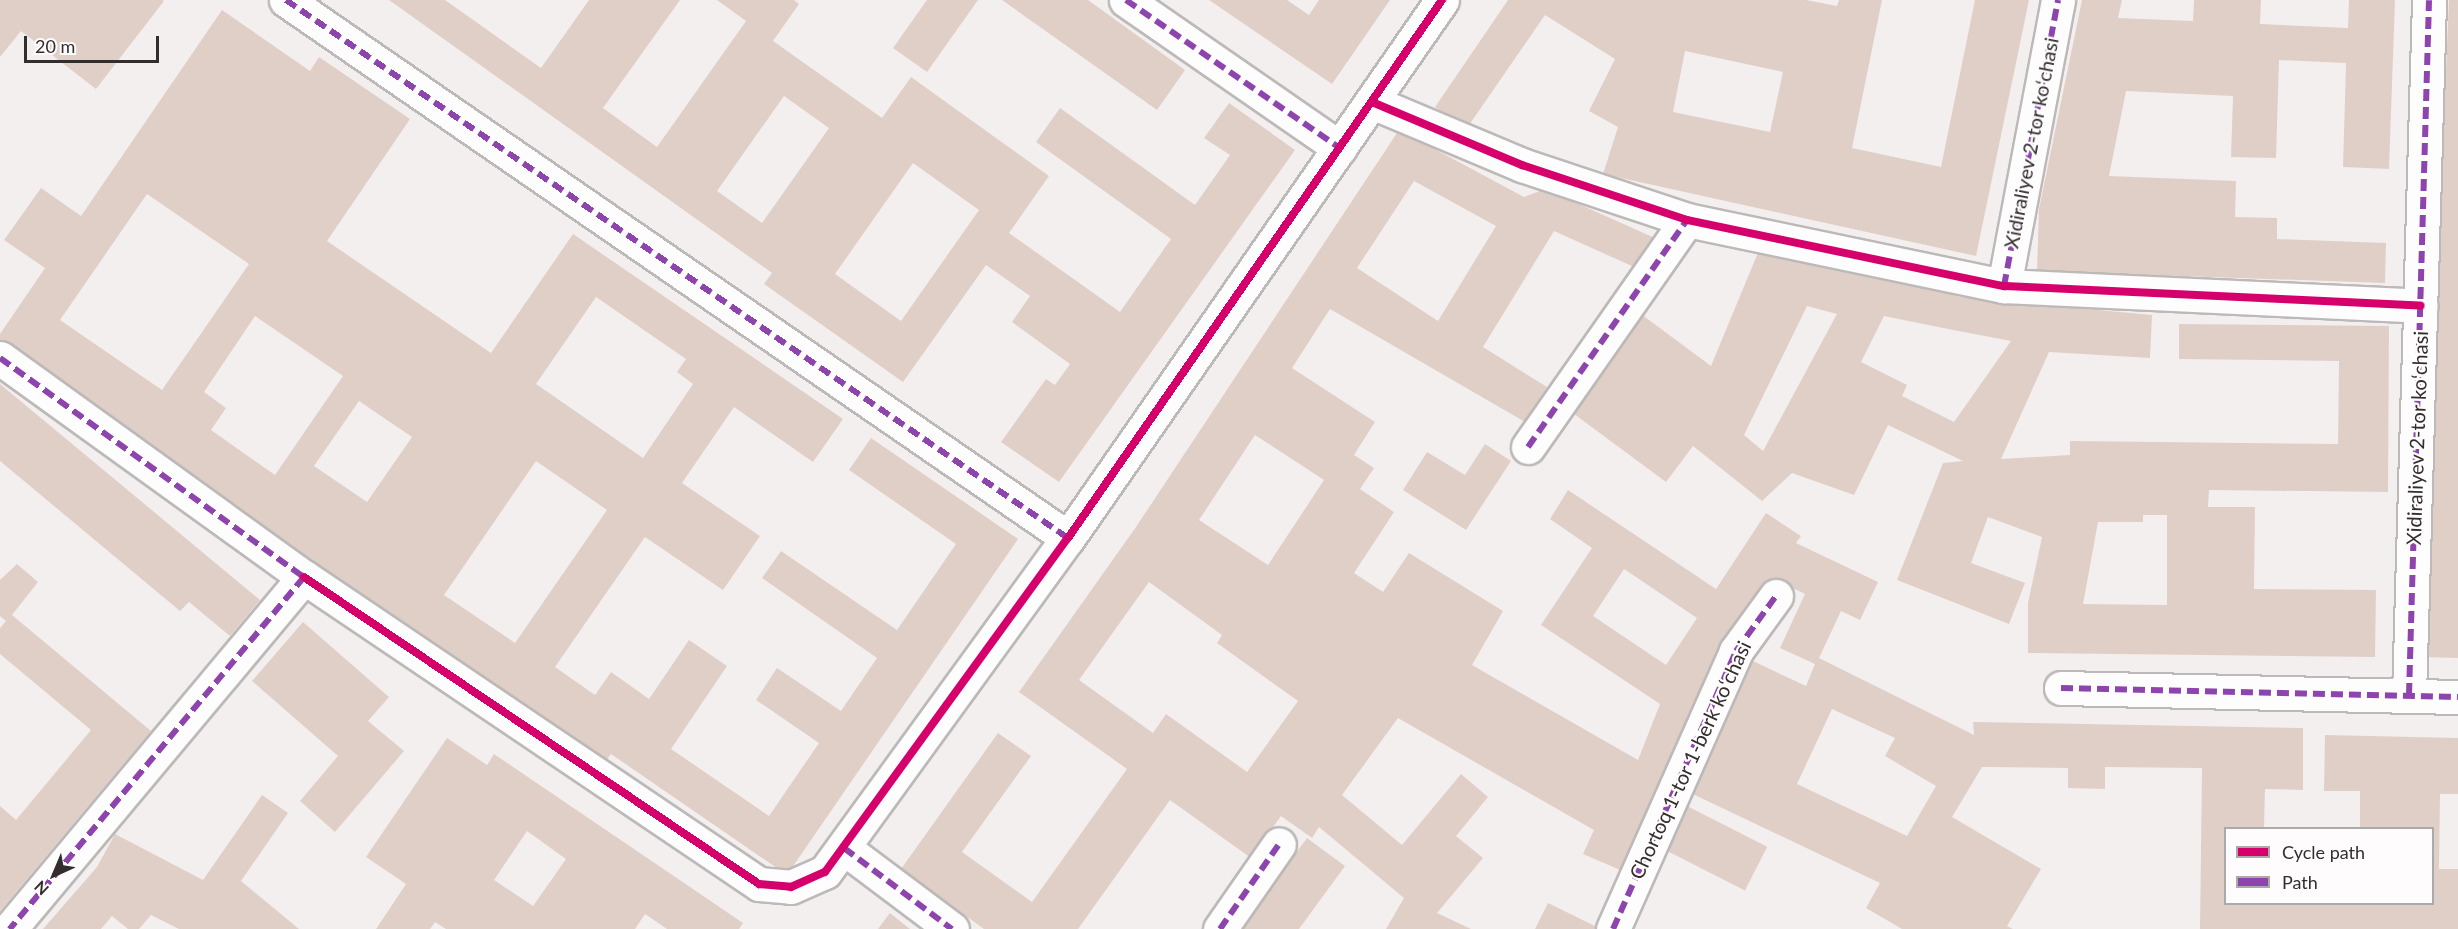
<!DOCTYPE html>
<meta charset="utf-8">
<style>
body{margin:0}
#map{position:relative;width:2458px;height:929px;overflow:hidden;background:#f4efef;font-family:Lato,sans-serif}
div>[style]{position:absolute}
.building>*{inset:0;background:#e0cfc7;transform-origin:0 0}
.roads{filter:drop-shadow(2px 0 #bcb9b8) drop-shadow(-2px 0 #bcb9b8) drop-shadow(0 2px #bcb9b8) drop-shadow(0 -2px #bcb9b8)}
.minor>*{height:33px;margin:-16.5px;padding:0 16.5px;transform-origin:16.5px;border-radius:16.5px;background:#fdfdfd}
.quiet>*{height:6px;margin-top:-3px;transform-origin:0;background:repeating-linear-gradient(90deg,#8e44ad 0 12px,transparent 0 18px)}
.cycleway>*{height:8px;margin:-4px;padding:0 4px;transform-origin:4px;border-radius:4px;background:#d6006c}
span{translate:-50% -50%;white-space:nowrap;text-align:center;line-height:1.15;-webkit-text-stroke:4.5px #fefcfc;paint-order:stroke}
.street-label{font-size:20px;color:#322e2d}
.legend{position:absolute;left:2224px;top:827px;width:210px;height:78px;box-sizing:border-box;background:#fefcfc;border:2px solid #acaaa9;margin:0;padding:8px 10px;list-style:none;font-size:18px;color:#322e2d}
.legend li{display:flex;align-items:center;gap:12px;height:30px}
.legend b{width:30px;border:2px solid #acaaa9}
.north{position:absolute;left:24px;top:845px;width:60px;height:60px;-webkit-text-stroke:4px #fefcfc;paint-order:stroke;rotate:224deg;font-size:16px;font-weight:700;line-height:24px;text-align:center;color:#322e2d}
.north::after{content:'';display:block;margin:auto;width:21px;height:27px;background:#322e2d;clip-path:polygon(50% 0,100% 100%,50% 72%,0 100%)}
.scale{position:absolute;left:24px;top:36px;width:135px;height:27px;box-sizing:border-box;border:3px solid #322e2d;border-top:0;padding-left:8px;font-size:18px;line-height:21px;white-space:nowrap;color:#322e2d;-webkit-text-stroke:4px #fefcfc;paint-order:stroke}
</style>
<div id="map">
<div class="building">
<i style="clip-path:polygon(0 0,162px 0,164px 1px,96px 89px,21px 31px,0 57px)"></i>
<i style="clip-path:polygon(evenodd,389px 0,445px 0,541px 68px,589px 0,680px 0,603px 108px,657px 147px,746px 21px,717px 0,794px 0,799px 4px,773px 41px,882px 118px,911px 77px,1049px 176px,1009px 233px,1120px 312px,1171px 239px,1036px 142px,1060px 108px,1195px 205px,1230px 155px,1204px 138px,1229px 103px,1295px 150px,1059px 482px,1001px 442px,1046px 379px,1055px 385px,1070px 364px,1012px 322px,1030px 296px,986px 265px,903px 382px,764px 284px,772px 273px,389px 0,784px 96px,829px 128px,762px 223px,717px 191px,784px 96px,389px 0,913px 163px,979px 210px,901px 321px,835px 274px,913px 163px)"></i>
<i style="clip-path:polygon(927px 0,978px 0,927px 72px,893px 48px)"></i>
<i style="clip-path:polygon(1002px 0,1088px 0,1185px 70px,1157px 110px)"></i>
<i style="clip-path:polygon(1209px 0,1287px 0,1309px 15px,1319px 0,1390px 0,1332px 84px)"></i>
<i style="clip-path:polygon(evenodd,1508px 0,1806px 0,1837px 6px,1839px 0,1882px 0,1852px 148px,1941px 167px,1975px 0,2029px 0,1976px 256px,1603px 174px,1618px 127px,1589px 111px,1615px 59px,1545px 15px,1467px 128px,1435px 107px,1508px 0,1685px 51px,1783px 72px,1770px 132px,1673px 112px,1685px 51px)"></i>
<i style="clip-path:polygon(2082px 0,2122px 0,2118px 18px,2193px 21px,2194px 0,2261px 0,2260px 24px,2348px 28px,2349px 0,2395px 0,2389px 169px,2343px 167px,2346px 63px,2279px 60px,2276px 158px,2231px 157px,2233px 96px,2126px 91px,2109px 176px,2236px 181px,2235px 217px,2277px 218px,2277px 239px,2386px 243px,2385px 283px,2037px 271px,2039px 209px)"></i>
<i style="clip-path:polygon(2449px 0,2458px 0,2458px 658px,2421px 657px)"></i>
<i style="clip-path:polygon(evenodd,222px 10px,310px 71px,319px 57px,410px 119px,327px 241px,491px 353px,573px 234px,843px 419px,813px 462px,734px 407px,682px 483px,760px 536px,723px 590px,645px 537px,555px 667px,595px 695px,611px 672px,649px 699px,689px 640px,727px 666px,671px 749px,769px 816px,819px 743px,756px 700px,777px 668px,841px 711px,877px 658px,762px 578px,781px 551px,897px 630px,956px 544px,849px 470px,871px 438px,1018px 539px,787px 875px,611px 754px,605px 762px,0 345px,0 334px,45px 268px,4px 240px,41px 188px,81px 216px,222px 10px,147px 194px,249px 264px,162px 390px,60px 320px,147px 194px,222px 10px,596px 297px,686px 359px,677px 372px,693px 384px,643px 458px,536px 384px,596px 297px,222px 10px,255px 316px,343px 376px,275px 475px,211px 430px,226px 408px,204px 392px,255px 316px,222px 10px,359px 401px,412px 437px,367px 502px,314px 466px,359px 401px,222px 10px,536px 461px,607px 510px,515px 643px,444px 595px,536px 461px)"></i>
<i style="clip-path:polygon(evenodd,1399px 130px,1524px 197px,1545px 189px,1657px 239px,1643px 271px,1554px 231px,1483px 347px,1547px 387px,1525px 422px,1330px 309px,1292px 368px,1375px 422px,1354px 455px,1374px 468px,1360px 489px,1394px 512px,1354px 573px,1383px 592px,1409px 553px,1503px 611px,1472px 665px,1638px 760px,1660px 704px,1541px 625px,1592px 548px,1550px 519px,1568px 490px,1716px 589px,1766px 513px,1801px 536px,1796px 543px,1878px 582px,1860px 620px,1841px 611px,1819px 658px,1974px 735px,1973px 722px,2303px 728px,2303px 790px,2265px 789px,2264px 828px,2226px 828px,2226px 904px,2432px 904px,2433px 828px,2360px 828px,2360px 791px,2324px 791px,2325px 735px,2458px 738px,2458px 794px,2440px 794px,2439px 869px,2458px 869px,2458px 929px,2200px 929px,2202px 768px,2105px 767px,2105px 789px,2068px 788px,2068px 768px,1982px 767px,1952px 817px,2041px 869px,2007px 926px,2013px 929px,1902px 929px,1866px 908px,1880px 883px,1680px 788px,1742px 656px,1806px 686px,1815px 664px,1780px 648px,1805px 594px,1772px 578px,1731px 640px,1625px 872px,1583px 854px,1594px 830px,1398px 718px,1342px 795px,1402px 845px,1461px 774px,1488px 797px,1456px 836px,1483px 858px,1437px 913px,1471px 929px,1386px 929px,1404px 898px,1319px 827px,1312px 838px,1281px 816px,1251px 858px,1170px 800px,1078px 929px,984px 929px,901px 869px,998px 733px,1031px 756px,962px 852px,1032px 902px,1127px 769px,1019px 692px,1136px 527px,1399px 130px,1414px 181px,1496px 226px,1438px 321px,1357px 268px,1414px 181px,1399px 130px,1255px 435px,1324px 480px,1268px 565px,1199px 520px,1255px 435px,1399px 130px,1624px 569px,1697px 618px,1666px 665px,1593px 616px,1624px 569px,1399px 130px,1149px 582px,1222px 635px,1217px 643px,1298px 701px,1247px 772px,1166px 714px,1153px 733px,1079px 680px,1149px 582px,1399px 130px,1832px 709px,1895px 738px,1885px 756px,1936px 786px,1907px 836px,1797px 784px,1832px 709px)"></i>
<i style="clip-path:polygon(evenodd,1762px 243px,1960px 297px,2152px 315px,2150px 358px,2049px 352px,2001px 459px,2070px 455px,2070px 441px,2338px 444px,2339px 361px,2179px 359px,2179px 324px,2389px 326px,2388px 492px,2209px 490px,2208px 507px,2255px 507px,2254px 589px,2376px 590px,2375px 657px,2028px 653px,2028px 603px,2042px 537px,1988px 517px,1971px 563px,2025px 583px,2009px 624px,1897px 580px,1943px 463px,1963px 461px,1888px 425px,1854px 495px,1792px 473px,1762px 501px,1693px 446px,1666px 482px,1570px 411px,1641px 314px,1711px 366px,1762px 243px,1807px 306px,1837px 314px,1763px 451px,1744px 435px,1807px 306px,1762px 243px,1884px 316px,1953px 330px,2011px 341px,1954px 422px,1902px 396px,1907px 385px,1861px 362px,1884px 316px,1762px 243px,2143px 515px,2167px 515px,2167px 605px,2083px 604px,2098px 522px,2143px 522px,2143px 515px)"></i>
<i style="clip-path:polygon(0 384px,260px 600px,230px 636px,189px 602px,180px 611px,0 461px)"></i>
<i style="clip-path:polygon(1485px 444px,1511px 461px,1466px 530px,1403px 490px,1427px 452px,1465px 475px)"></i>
<i style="clip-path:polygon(17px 564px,38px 582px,12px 615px,151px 731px,0 911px,0 806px,16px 820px,91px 730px,0 654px,0 628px,6px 621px,0 616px,0 580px)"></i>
<i style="clip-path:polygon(303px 622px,389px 697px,368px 721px,404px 751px,335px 832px,300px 801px,338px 756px,252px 681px)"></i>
<i style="clip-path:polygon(evenodd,447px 738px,487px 765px,494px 754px,743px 923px,739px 929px,667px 929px,645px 914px,635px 929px,446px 929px,435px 922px,430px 929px,376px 929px,406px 884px,366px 857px,447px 738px,527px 831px,566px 859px,533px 906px,494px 880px,527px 831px)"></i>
<i style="clip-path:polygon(262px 795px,288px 813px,241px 881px,299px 929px,179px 929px,151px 915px,139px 929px,128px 929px,112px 916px,101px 929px,43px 929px,97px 867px,115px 834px,203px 880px)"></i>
<i style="left:1687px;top:806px;width:90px;height:49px;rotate:27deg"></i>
<i style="clip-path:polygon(1307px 838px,1345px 866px,1299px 929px,1240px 929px)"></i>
<i style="clip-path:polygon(1548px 903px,1601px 929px,1535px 929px)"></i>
<i style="clip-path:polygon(890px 913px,910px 929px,878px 929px)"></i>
</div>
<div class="roads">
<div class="minor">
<i style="left:286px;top:0;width:949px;rotate:34.53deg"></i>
<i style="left:1126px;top:0;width:260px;rotate:34.7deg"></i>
<i style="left:1372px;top:102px;width:163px;rotate:22.8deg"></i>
<i style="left:1522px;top:165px;width:174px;rotate:18.4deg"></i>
<i style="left:1687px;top:220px;width:324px;rotate:11.8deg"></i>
<i style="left:2004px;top:286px;width:417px;rotate:2.7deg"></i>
<i style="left:2004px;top:286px;width:291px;rotate:-79.3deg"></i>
<i style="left:0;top:358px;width:375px;rotate:35.8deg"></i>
<i style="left:304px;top:577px;width:459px;rotate:129.9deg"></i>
<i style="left:1528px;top:447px;width:277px;rotate:-55deg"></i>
<i style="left:304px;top:577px;width:549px;rotate:34.01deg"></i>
<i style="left:759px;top:884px;width:32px;rotate:5deg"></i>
<i style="left:791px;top:887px;width:37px;rotate:-24deg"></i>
<i style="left:825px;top:872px;width:413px;rotate:-54deg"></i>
<i style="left:1068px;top:538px;width:655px;rotate:-55.19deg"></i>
<i style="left:2061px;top:688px;width:397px;rotate:1.3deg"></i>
<i style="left:2409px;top:695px;width:695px;rotate:-88.35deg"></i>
<i style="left:844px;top:848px;width:135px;rotate:36.9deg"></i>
<i style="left:1220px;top:929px;width:103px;rotate:-55.2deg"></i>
<i style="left:1613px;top:929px;width:304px;rotate:-66.1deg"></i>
<i style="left:1736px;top:651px;width:68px;rotate:-54deg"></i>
</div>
</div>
<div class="quiet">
<i style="left:286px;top:0;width:949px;rotate:34.53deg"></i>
<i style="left:1126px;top:0;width:260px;rotate:34.7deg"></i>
<i style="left:2004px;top:286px;width:291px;rotate:-79.3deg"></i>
<i style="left:0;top:358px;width:375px;rotate:35.8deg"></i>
<i style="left:304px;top:577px;width:459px;rotate:129.9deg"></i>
<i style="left:1528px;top:447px;width:277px;rotate:-55deg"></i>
<i style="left:2061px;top:688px;width:397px;rotate:1.3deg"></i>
<i style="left:2409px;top:695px;width:695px;rotate:-88.35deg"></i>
<i style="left:844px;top:848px;width:135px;rotate:36.9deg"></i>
<i style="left:1220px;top:929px;width:103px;rotate:-55.2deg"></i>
<i style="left:1613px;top:929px;width:304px;rotate:-66.1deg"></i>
<i style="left:1736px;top:651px;width:68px;rotate:-54deg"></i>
</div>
<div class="cycleway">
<i style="left:1372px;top:102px;width:163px;rotate:22.8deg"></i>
<i style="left:1522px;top:165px;width:174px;rotate:18.4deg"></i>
<i style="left:1687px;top:220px;width:324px;rotate:11.8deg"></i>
<i style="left:2004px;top:286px;width:417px;rotate:2.7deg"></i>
<i style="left:304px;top:577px;width:549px;rotate:34.01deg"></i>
<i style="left:759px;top:884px;width:32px;rotate:5deg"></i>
<i style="left:791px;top:887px;width:37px;rotate:-24deg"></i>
<i style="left:825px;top:872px;width:413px;rotate:-54deg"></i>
<i style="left:1068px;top:538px;width:655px;rotate:-55.19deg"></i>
</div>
<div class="street-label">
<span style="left:2031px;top:143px;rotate:-79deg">Xidiraliyev 2-tor koʻchasi</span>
<span style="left:2417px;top:438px;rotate:-88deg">Xidiraliyev 2-tor koʻchasi</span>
<span style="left:1690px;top:760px;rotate:-65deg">Chortoq 1-tor 1-berk koʻchasi</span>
</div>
<ul class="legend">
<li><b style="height:8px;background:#d6006c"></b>Cycle path</li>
<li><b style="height:8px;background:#8e44ad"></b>Path</li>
</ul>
<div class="north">N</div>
<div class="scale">20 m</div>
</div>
